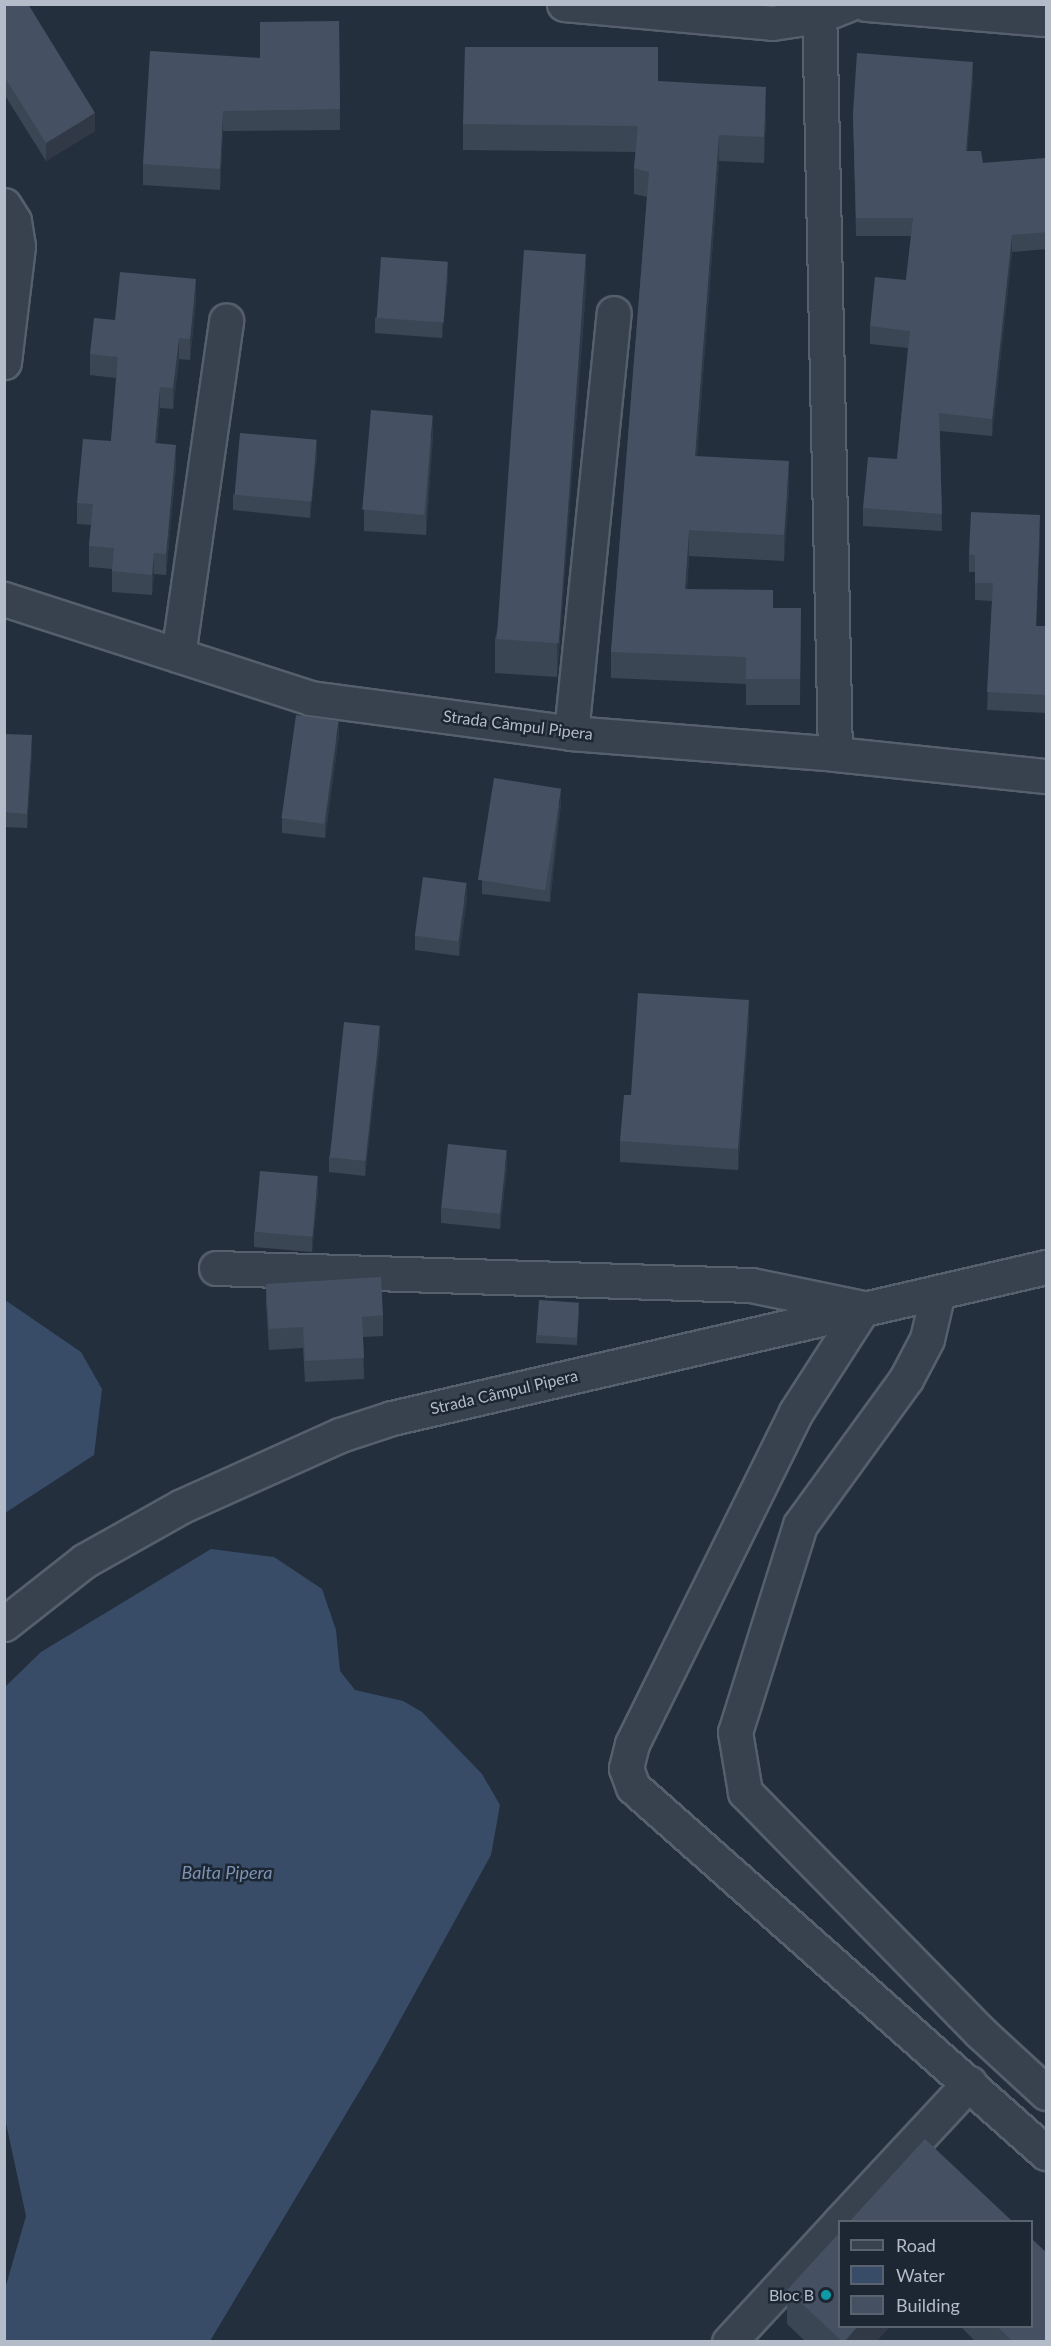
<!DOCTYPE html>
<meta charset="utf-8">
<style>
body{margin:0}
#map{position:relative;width:1051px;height:2346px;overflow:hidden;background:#242f3e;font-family:Lato,sans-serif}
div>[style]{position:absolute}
.water>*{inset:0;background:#394c67}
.roads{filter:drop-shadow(2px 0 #565f6c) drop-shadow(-2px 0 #565f6c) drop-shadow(0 2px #565f6c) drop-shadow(0 -2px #565f6c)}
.minor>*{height:33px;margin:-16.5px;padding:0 16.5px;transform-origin:16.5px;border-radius:16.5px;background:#38414e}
.wall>*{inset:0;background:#3b4654}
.shaded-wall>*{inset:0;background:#303945}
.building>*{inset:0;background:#455162;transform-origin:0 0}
.dots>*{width:16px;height:16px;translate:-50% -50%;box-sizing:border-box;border:3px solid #1d2633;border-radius:50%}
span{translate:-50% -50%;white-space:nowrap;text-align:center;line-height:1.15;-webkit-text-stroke:5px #1d2633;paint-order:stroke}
.street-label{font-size:16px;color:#b4bcc9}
.poi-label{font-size:16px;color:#b4bcc9}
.right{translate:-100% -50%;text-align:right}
.water-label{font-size:18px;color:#7c92b1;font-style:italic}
.frame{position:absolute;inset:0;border:6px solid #b4bcc9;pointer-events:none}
.legend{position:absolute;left:838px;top:2220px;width:195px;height:108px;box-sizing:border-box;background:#1d2633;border:2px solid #59626f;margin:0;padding:8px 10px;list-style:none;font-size:18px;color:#b4bcc9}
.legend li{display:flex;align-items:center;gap:12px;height:30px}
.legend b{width:30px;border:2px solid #59626f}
</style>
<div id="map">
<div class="water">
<i style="clip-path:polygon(5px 1300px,81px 1352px,102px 1389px,94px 1455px,5px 1513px)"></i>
<i style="clip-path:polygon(211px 1549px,274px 1557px,322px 1589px,336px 1630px,340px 1671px,355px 1690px,403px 1701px,422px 1712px,482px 1774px,500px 1805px,491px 1855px,377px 2062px,210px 2341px,5px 2341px,5px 2289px,26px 2216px,4px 2114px,5px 1687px,41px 1652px)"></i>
</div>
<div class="roads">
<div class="minor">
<i style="left:564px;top:4px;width:209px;rotate:5.2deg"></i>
<i style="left:772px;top:23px;width:48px;rotate:-8.5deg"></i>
<i style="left:819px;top:16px;width:31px;rotate:-22deg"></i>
<i style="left:819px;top:4px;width:750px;rotate:88.78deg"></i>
<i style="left:866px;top:4px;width:181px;rotate:4.8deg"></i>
<i style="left:4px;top:205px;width:19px;rotate:58deg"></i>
<i style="left:14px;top:221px;width:25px;rotate:81deg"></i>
<i style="left:18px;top:246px;width:117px;rotate:96.9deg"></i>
<i style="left:4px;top:599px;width:322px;rotate:17.9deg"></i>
<i style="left:310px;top:698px;width:263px;rotate:7.6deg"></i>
<i style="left:571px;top:733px;width:265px;rotate:4.5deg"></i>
<i style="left:835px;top:754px;width:212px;rotate:6deg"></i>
<i style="left:178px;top:655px;width:338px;rotate:-81.8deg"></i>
<i style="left:571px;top:733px;width:422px;rotate:-84.2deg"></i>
<i style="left:216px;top:1268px;width:535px;rotate:1.82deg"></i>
<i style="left:751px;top:1285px;width:114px;rotate:11.6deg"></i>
<i style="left:863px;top:1308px;width:124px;rotate:122.8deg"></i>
<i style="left:796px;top:1412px;width:370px;rotate:116.3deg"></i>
<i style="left:632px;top:1744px;width:25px;rotate:104deg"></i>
<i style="left:626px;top:1768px;width:20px;rotate:70deg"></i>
<i style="left:633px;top:1787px;width:552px;rotate:41.55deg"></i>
<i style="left:938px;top:1292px;width:48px;rotate:103.2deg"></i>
<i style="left:927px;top:1339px;width:45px;rotate:117.7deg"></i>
<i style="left:906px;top:1379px;width:180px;rotate:126deg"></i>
<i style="left:800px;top:1525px;width:217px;rotate:107.4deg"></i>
<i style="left:735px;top:1732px;width:61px;rotate:80.5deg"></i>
<i style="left:745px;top:1792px;width:336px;rotate:45.6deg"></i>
<i style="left:980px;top:2032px;width:90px;rotate:42.7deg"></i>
<i style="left:4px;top:1624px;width:102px;rotate:-38.2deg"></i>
<i style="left:84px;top:1561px;width:112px;rotate:-29.3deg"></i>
<i style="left:182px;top:1506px;width:173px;rotate:-24.2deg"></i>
<i style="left:340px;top:1435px;width:55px;rotate:-18.1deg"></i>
<i style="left:392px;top:1418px;width:671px;rotate:-13deg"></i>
<i style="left:840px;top:2222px;width:190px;rotate:-47.1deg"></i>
<i style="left:729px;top:2342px;width:163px;rotate:-47.2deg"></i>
</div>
</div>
<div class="wall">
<i style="clip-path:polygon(4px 4px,95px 131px,46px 161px,4px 94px)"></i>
<i style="clip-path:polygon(339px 21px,340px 130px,223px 131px,220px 190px,143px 185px,143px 164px,260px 58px)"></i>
<i style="clip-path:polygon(973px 79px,967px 151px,983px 163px,1047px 158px,1047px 249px,1012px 252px,992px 436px,940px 431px,942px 531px,863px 526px,863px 508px,897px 459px,908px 348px,870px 344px,870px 326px,906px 280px,911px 236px,856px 236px,853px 113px)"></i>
<i style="clip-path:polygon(658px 81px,766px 113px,764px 163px,719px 161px,697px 456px,789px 487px,784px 561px,689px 556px,687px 589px,773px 608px,801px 608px,800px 705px,746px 705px,746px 684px,611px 678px,611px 652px,647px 197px,634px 194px,634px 168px,636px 152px,463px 150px,463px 124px)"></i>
<i style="clip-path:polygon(448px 277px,442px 338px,375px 333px,375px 318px)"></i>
<i style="clip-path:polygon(586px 289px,557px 677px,495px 673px,495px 639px)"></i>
<i style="clip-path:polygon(196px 300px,190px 360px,179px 359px,173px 409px,160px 408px,157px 443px,176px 466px,166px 575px,154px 574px,152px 595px,112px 592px,112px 569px,89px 567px,89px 546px,91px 525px,77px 524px,77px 503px,111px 441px,116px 378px,90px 375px,90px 354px,115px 320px)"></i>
<i style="clip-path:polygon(433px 436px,426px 535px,364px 531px,364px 510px)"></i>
<i style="clip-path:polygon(317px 455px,310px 518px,233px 510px,233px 495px)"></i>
<i style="clip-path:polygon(1040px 533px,1036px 626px,1047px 626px,1047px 713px,987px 710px,992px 601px,975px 600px,975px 572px,969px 572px,969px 554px)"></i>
<i style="clip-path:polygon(4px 734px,32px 750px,27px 828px,4px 827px)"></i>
<i style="clip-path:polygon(339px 735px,325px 838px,282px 833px,282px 818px)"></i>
<i style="clip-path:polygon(561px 803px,550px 902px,482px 894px,482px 880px)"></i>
<i style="clip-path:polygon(467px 898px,459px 956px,415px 950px,415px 935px)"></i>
<i style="clip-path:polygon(749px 1021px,738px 1170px,620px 1162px,620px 1141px)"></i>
<i style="clip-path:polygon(380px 1041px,365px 1176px,329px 1172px,329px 1157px)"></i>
<i style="clip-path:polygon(507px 1165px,500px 1229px,441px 1223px,441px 1208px)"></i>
<i style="clip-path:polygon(318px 1191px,312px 1252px,254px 1247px,254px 1232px)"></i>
<i style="clip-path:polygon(266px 1284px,383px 1315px,383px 1336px,363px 1337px,364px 1379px,305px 1382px,303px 1348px,269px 1350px,266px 1304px)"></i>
<i style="clip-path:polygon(579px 1310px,577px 1345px,536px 1343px,536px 1335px)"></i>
<i style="clip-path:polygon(787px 2290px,840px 2326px,890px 2326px,876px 2342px,806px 2342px,787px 2324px)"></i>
<i style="clip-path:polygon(960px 2326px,1032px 2326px,1047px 2342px,976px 2342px)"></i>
</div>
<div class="shaded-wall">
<i style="clip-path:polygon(973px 62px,973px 79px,966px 169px,966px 151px)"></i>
<i style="clip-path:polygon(766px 87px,766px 113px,764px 163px,764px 137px)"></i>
<i style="clip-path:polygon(223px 111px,223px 131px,220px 190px,220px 169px)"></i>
<i style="clip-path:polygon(95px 113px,95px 131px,46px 161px,46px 143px)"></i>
<i style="clip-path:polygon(719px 135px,719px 161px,695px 482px,695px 456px)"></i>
<i style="clip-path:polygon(1012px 235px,1012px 252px,992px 436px,992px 419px)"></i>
<i style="clip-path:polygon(586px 254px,586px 289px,557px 677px,557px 643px)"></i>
<i style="clip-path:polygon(448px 262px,448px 277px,442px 338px,442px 324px)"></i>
<i style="clip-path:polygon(196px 279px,196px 300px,190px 360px,190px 339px)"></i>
<i style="clip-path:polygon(179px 338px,179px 359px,173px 409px,173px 388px)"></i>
<i style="clip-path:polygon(160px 387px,160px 408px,155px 464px,155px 443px)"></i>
<i style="clip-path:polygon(433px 415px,433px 436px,426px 535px,426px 514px)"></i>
<i style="clip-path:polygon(317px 440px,317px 455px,310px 518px,310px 504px)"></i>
<i style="clip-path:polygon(176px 445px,176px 466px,166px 575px,166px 554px)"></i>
<i style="clip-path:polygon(789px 461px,789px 487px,784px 561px,784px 535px)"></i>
<i style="clip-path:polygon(1040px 515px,1040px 533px,1036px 643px,1036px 626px)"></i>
<i style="clip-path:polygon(689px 530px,689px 556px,685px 615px,685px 589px)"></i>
<i style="clip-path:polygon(154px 553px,154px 574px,152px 595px,152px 575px)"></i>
<i style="clip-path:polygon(339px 721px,339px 735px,325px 838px,325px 824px)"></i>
<i style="clip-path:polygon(32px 735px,32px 750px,27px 828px,27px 814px)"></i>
<i style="clip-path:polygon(561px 789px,561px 803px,550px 902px,550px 888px)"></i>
<i style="clip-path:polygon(467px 883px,467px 898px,459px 956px,459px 941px)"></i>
<i style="clip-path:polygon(749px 1000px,749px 1021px,738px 1170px,738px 1149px)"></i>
<i style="clip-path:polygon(380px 1026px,380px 1041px,365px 1176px,365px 1161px)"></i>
<i style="clip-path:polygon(507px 1150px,507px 1165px,500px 1229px,500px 1214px)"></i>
<i style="clip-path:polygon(318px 1176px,318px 1191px,312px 1252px,312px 1238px)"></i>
<i style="clip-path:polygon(858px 2326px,890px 2326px,876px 2342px,844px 2342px)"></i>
</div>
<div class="building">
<i style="clip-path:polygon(4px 4px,28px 4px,95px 113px,46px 143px,4px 76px)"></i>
<i style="clip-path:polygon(339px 21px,340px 109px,223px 111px,220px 169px,143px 164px,150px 51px,260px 58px,260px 22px)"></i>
<i style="clip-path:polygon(465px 47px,658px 47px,658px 81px,766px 87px,764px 137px,719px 135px,695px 456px,789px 461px,784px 535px,689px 530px,685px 589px,773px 590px,773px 608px,801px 608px,800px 679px,746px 679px,746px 657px,611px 652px,649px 172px,634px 168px,638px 126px,463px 124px)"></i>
<i style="clip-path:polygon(857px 53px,973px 62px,966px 151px,981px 151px,983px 163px,1047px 158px,1047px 232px,1012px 235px,992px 419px,939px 413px,942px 514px,863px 508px,868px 457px,897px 459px,910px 331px,870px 326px,875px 277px,906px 280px,913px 218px,856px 218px,853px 113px)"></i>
<i style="left:524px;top:250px;width:62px;height:390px;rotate:4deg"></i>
<i style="left:381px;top:257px;width:67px;height:61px;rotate:4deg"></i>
<i style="clip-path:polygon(120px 272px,196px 279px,190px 339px,179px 338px,173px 388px,160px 387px,155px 443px,176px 445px,166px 554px,154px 553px,152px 575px,112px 571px,114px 548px,89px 546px,93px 504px,77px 503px,83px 439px,111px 441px,118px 357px,90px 354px,94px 318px,115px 320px)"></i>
<i style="left:371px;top:410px;width:62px;height:100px;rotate:5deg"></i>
<i style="left:240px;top:433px;width:77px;height:62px;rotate:5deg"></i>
<i style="clip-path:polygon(971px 512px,1040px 515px,1036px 626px,1047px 626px,1047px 695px,987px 692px,993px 583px,975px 583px,975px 555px,969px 554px)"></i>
<i style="left:296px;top:715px;width:43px;height:104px;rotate:8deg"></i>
<i style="clip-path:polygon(4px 734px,32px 735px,27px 814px,4px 812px)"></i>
<i style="left:494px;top:778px;width:68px;height:103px;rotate:9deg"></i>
<i style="left:423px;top:877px;width:44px;height:59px;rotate:8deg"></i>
<i style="clip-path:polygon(638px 993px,749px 1000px,738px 1149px,620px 1141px,624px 1095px,631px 1095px)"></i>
<i style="left:344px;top:1022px;width:36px;height:136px;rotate:6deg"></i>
<i style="left:448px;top:1144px;width:59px;height:64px;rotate:6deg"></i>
<i style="left:260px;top:1171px;width:58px;height:61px;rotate:5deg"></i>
<i style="clip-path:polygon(381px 1277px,383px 1315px,362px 1317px,364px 1358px,305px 1361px,303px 1327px,269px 1329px,266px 1284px)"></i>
<i style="left:539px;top:1300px;width:40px;height:35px;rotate:4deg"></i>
<i style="clip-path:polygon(925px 2139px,1013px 2222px,849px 2222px)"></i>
<i style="clip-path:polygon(840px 2232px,840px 2326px,858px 2326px,844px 2342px,843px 2342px,787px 2290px)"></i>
<i style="clip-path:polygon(1032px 2239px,1047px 2253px,1047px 2342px,1013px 2342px,997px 2326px,1032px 2326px)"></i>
</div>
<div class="dots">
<i style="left:826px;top:2295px;background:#0f9aa8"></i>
</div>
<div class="street-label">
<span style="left:518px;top:725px;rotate:7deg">Strada Câmpul Pipera</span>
<span style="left:504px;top:1392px;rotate:-13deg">Strada Câmpul Pipera</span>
</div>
<div class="poi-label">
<span class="right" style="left:814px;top:2295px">Bloc B</span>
</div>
<div class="water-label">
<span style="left:227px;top:1872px">Balta Pipera</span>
</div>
<div class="frame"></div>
<ul class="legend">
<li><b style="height:8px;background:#38414e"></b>Road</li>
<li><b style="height:16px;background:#394c67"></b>Water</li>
<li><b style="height:16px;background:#455162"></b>Building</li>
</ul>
</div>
